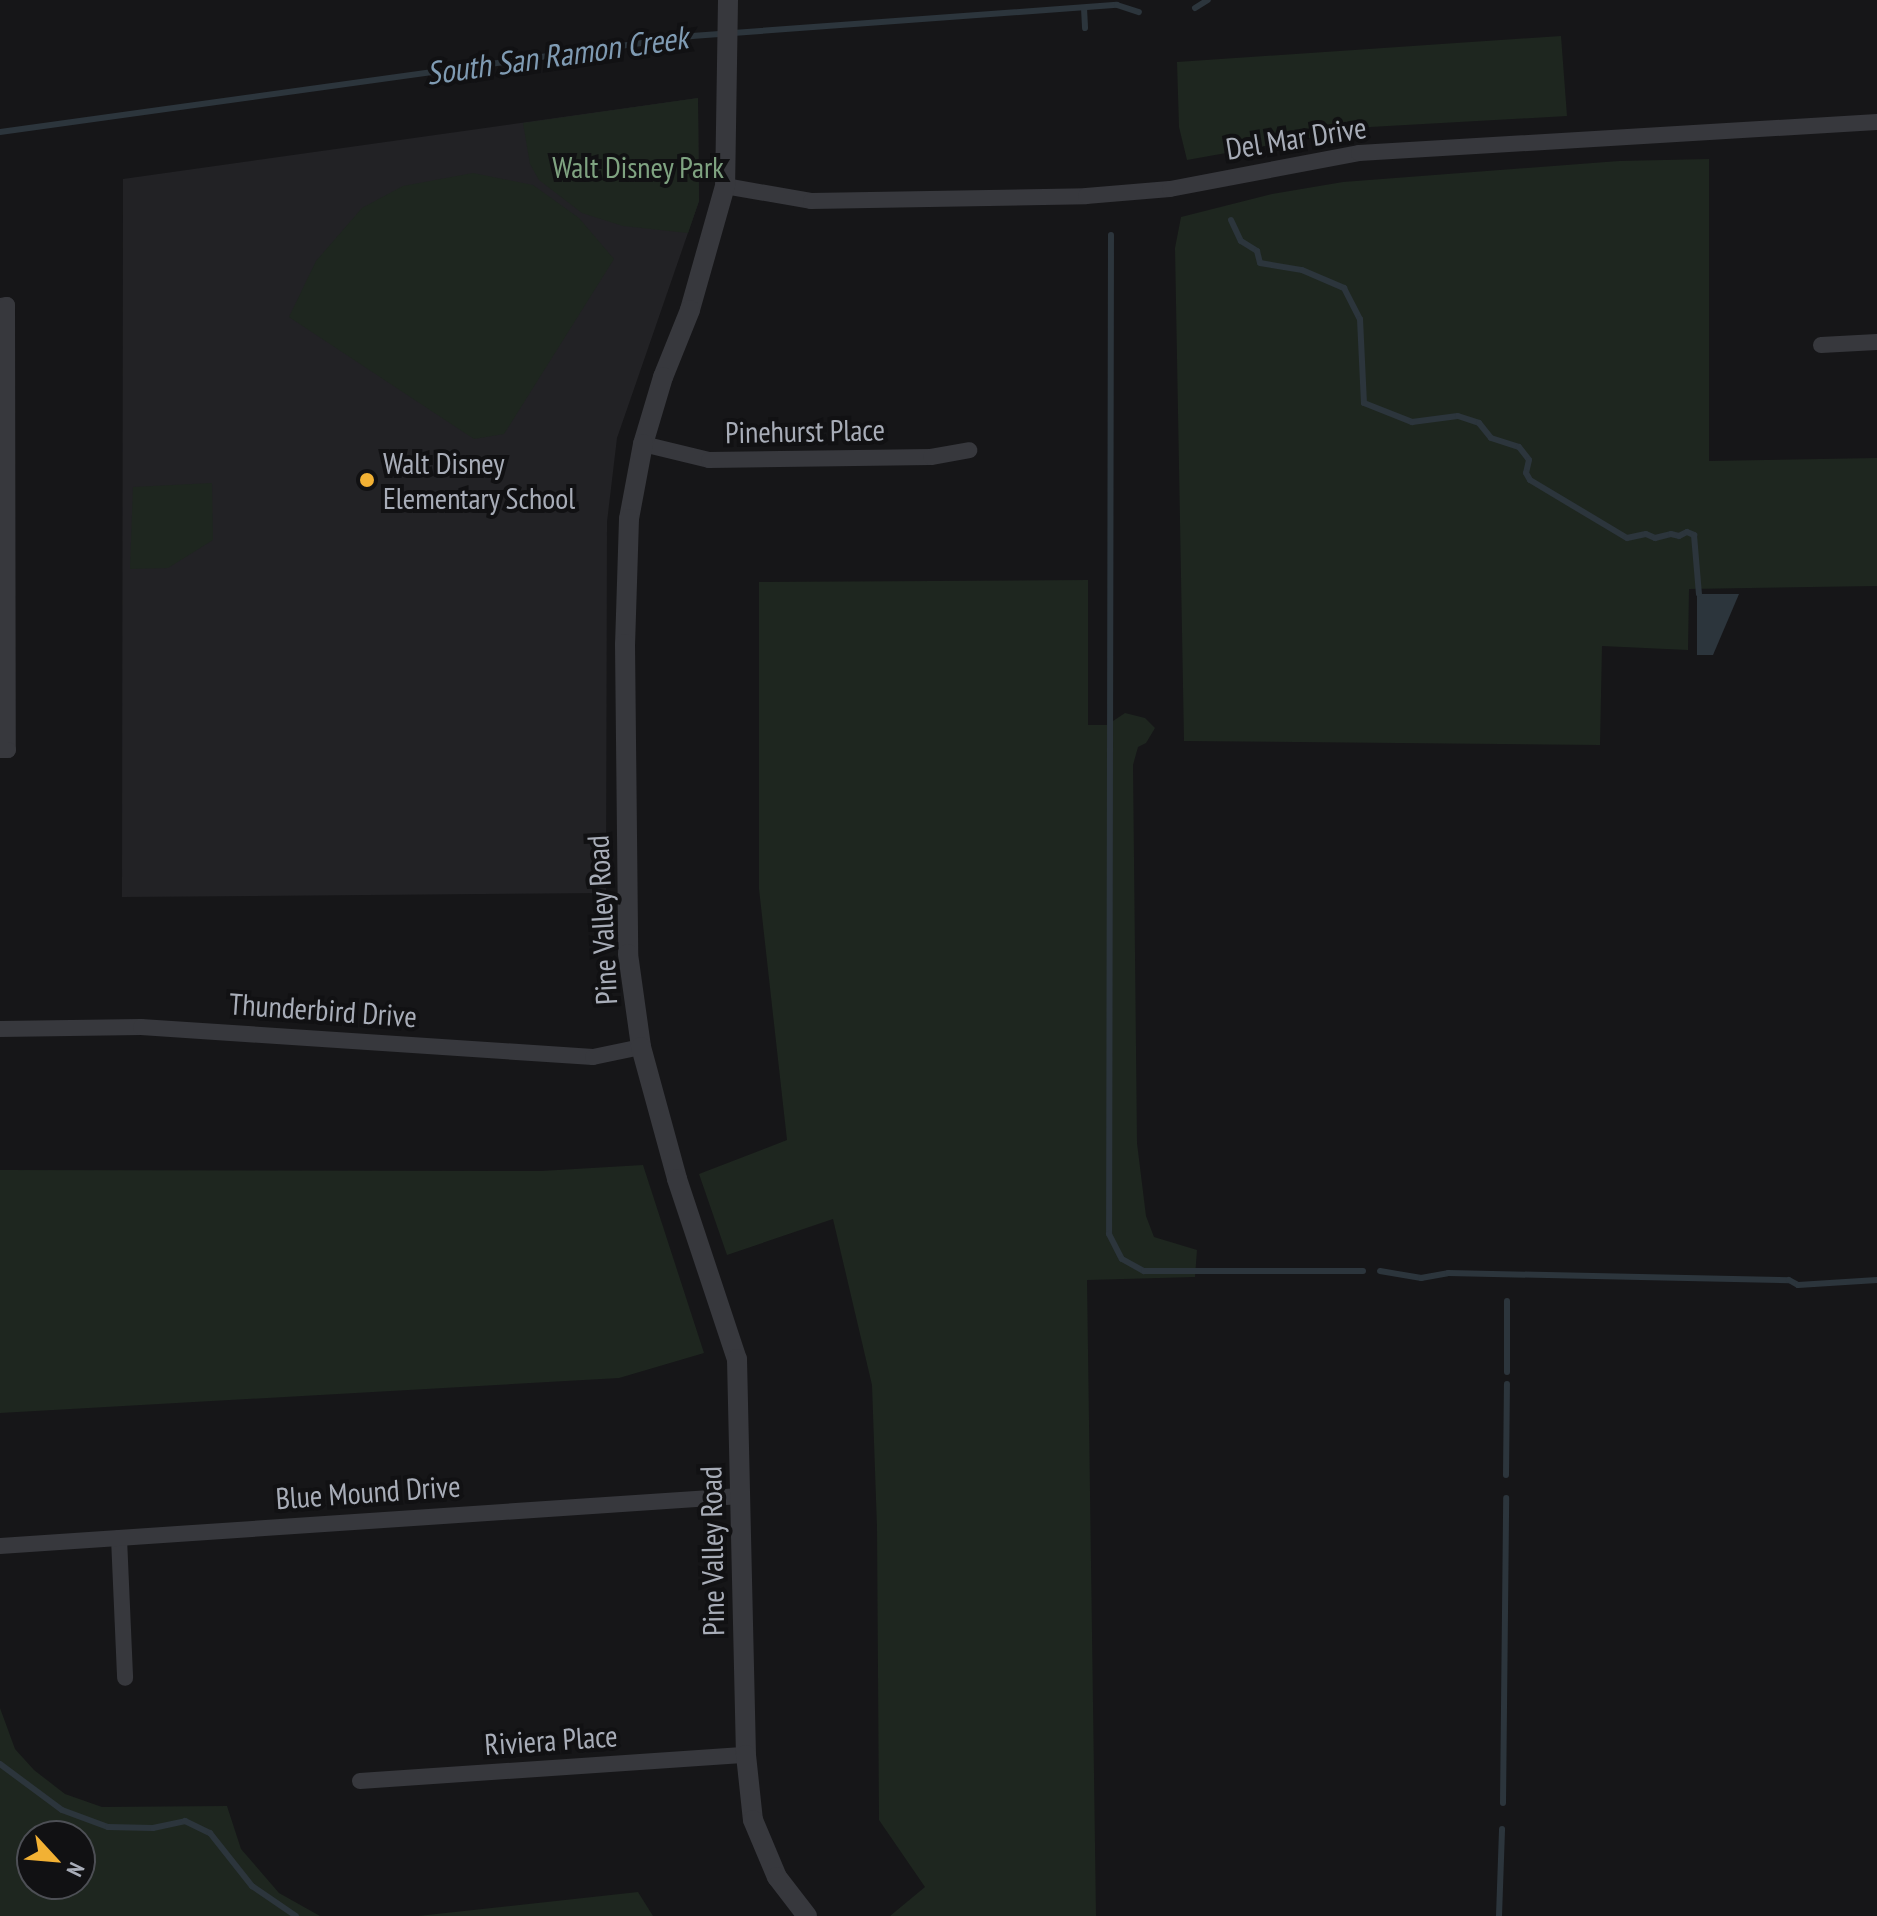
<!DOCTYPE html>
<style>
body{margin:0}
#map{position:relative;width:1877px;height:1916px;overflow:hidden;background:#161618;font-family:"PT Sans Narrow",sans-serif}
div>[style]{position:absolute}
.built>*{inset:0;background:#222225}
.green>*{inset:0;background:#1e261f}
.water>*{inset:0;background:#2c353c}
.stream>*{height:6px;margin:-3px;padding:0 3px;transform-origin:3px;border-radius:3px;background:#2c353c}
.minor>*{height:16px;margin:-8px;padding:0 8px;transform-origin:8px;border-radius:8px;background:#37383d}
.tertiary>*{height:20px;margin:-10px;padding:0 10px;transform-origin:10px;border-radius:10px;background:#37383d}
.dots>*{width:22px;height:22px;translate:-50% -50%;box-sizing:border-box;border:4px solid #111113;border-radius:50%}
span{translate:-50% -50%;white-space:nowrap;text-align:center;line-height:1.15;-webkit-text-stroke:8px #111113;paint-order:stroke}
.street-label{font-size:30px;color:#a8adb8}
.park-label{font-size:30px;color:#7fa381}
.poi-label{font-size:30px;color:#a8adb8}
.left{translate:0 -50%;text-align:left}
.water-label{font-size:32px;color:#7f9bb3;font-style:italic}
.north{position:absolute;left:16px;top:1820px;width:80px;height:80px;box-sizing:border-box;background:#111113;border:2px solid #4d4f55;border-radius:50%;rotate:116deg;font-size:22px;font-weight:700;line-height:32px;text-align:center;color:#a8adb8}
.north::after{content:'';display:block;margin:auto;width:28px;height:36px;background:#f2b134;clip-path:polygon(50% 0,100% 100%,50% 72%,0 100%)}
</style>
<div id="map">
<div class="built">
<i style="clip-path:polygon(698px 98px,699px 201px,617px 438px,607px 522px,606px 893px,122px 897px,123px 179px)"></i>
</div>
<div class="green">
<i style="clip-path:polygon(1561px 36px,1567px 116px,1370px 127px,1187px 160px,1179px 127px,1177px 62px)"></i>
<i style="clip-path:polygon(698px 98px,699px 201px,688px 233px,623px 226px,582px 213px,539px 180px,530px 164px,523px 123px)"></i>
<i style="clip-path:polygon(1709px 159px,1709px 461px,1877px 458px,1877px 586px,1689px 589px,1688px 650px,1602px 646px,1600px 745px,1184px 741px,1175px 248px,1181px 217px,1272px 194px,1343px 182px,1619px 161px)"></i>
<i style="clip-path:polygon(473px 173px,533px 185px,579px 218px,614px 259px,504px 434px,474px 439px,289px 317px,316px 261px,362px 208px,403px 186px)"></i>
<i style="clip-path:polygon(212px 483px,213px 540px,168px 568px,130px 569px,133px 487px)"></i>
<i style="clip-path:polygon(1088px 580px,1088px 725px,1107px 725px,1125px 713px,1145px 718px,1155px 728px,1146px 743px,1138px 747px,1133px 765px,1137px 1143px,1146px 1216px,1154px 1237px,1197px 1250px,1195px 1277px,1087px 1280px,1096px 1916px,890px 1916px,925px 1887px,879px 1820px,877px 1527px,872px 1385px,833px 1219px,727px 1255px,699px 1174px,787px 1140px,759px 889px,759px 582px)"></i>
<i style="clip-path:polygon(643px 1165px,704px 1353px,619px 1378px,0 1413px,0 1170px,541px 1171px)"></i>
<i style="clip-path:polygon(evenodd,0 1708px,15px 1749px,34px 1770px,65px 1794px,102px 1807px,227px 1806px,241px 1849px,279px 1893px,320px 1916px,0 1916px,0 1708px,80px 1836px,80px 1884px,32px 1884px,32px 1836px,80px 1836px)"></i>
<i style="clip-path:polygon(638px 1892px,653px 1916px,418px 1916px)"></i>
</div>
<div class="water">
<i style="clip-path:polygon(1697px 594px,1739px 594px,1713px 655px,1697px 655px)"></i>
</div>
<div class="stream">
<i style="left:1084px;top:8px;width:20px;rotate:87deg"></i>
<i style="left:1195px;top:8px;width:15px;rotate:-32deg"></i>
<i style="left:0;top:132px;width:699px;rotate:-7.9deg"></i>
<i style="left:692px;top:36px;width:426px;rotate:-4.2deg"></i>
<i style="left:1117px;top:5px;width:23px;rotate:18deg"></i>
<i style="left:1231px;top:220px;width:23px;rotate:65deg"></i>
<i style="left:1241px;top:241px;width:19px;rotate:32deg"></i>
<i style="left:1257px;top:251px;width:12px;rotate:76deg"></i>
<i style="left:1260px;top:263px;width:43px;rotate:9.5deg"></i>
<i style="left:1302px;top:270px;width:46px;rotate:23.2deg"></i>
<i style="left:1344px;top:288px;width:35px;rotate:63deg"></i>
<i style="left:1360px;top:319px;width:84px;rotate:87.3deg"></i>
<i style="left:1364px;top:403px;width:52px;rotate:21.6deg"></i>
<i style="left:1412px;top:422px;width:46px;rotate:-7.4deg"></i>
<i style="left:1458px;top:416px;width:22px;rotate:18deg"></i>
<i style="left:1479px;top:423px;width:19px;rotate:51deg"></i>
<i style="left:1491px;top:438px;width:29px;rotate:18deg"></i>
<i style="left:1519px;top:447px;width:16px;rotate:52deg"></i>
<i style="left:1529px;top:460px;width:13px;rotate:103deg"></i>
<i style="left:1526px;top:473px;width:8px;rotate:60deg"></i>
<i style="left:1530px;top:480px;width:113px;rotate:30.9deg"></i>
<i style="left:1627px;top:538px;width:19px;rotate:-12deg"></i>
<i style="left:1646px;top:534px;width:10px;rotate:24deg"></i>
<i style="left:1655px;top:538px;width:16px;rotate:-14deg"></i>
<i style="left:1671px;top:534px;width:8px;rotate:14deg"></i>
<i style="left:1679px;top:536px;width:9px;rotate:-27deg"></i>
<i style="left:1687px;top:532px;width:8px;rotate:23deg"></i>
<i style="left:1694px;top:535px;width:59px;rotate:85.2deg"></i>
<i style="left:1111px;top:235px;width:999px;rotate:90.11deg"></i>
<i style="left:1109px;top:1234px;width:28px;rotate:63deg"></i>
<i style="left:1122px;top:1259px;width:25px;rotate:29deg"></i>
<i style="left:1144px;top:1271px;width:219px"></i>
<i style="left:1380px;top:1271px;width:42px;rotate:9.7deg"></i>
<i style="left:1421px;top:1278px;width:27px;rotate:-10deg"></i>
<i style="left:1448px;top:1273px;width:341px;rotate:1.2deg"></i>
<i style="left:1789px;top:1280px;width:10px;rotate:29deg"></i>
<i style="left:1798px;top:1285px;width:79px;rotate:-3.6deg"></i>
<i style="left:1507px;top:1372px;width:71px;rotate:-90deg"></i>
<i style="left:1506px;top:1475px;width:91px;rotate:-89.4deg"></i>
<i style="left:0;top:1764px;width:77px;rotate:36.6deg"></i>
<i style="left:62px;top:1810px;width:49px;rotate:20.3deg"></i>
<i style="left:108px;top:1827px;width:45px;rotate:1.3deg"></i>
<i style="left:153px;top:1828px;width:33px;rotate:-12deg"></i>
<i style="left:185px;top:1821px;width:28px;rotate:26deg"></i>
<i style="left:210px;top:1833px;width:68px;rotate:51.6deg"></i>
<i style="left:252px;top:1886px;width:53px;rotate:34.3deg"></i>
<i style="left:1503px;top:1803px;width:305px;rotate:-89.4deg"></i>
<i style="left:1499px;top:1916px;width:87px;rotate:-88deg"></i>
</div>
<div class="minor">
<i style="left:725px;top:186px;width:87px;rotate:9.9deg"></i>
<i style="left:811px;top:201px;width:275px;rotate:-1deg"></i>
<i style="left:1086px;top:196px;width:84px;rotate:-4.8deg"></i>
<i style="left:1170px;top:189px;width:192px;rotate:-10.8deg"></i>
<i style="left:1359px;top:153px;width:519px;rotate:-3.42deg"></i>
<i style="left:0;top:306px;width:7px;rotate:-8deg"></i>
<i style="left:7px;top:305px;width:445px;rotate:89.9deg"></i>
<i style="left:8px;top:750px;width:8px;rotate:180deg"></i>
<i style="left:1821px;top:345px;width:56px;rotate:-3.1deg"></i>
<i style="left:643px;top:444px;width:68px;rotate:13.6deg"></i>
<i style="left:709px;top:460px;width:222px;rotate:-0.8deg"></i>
<i style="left:931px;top:457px;width:39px;rotate:-10deg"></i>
<i style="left:0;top:1029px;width:141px;rotate:-0.8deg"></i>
<i style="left:141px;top:1027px;width:453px;rotate:3.8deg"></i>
<i style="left:593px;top:1057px;width:49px;rotate:-11.8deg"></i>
<i style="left:119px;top:1538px;width:140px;rotate:87.5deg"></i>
<i style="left:0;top:1546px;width:742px;rotate:-3.87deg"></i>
<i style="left:360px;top:1781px;width:387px;rotate:-3.9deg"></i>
</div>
<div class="tertiary">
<i style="left:728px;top:0;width:186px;rotate:90.9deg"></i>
<i style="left:725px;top:186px;width:129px;rotate:105.8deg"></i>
<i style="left:690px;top:310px;width:72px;rotate:111.9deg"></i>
<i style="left:663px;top:377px;width:70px;rotate:106.6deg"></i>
<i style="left:643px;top:444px;width:76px;rotate:100.6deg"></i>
<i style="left:629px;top:519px;width:125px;rotate:91.8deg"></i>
<i style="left:625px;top:644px;width:310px;rotate:89.4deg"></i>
<i style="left:628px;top:954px;width:94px;rotate:82deg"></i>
<i style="left:641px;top:1047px;width:137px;rotate:74.7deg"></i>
<i style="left:677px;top:1179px;width:190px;rotate:71.6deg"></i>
<i style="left:737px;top:1359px;width:396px;rotate:88.7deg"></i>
<i style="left:746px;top:1755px;width:65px;rotate:83.9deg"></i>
<i style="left:753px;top:1820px;width:62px;rotate:67.2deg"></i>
<i style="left:777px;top:1877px;width:49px;rotate:52.4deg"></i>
</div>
<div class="dots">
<i style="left:367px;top:480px;background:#f2b134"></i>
</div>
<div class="street-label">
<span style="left:1296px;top:138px;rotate:-9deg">Del Mar Drive</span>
<span style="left:805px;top:431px;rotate:-1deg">Pinehurst Place</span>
<span style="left:602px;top:920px;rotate:-93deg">Pine Valley Road</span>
<span style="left:323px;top:1010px;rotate:4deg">Thunderbird Drive</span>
<span style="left:368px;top:1492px;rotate:-4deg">Blue Mound Drive</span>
<span style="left:712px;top:1551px;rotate:-91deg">Pine Valley Road</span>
<span style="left:551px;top:1740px;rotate:-4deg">Riviera Place</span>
</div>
<div class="park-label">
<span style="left:638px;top:167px">Walt Disney Park</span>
</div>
<div class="poi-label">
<span class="left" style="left:383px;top:480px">Walt Disney<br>Elementary School</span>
</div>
<div class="water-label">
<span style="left:557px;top:55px;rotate:-8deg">South San Ramon Creek</span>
</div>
<div class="north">N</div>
</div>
